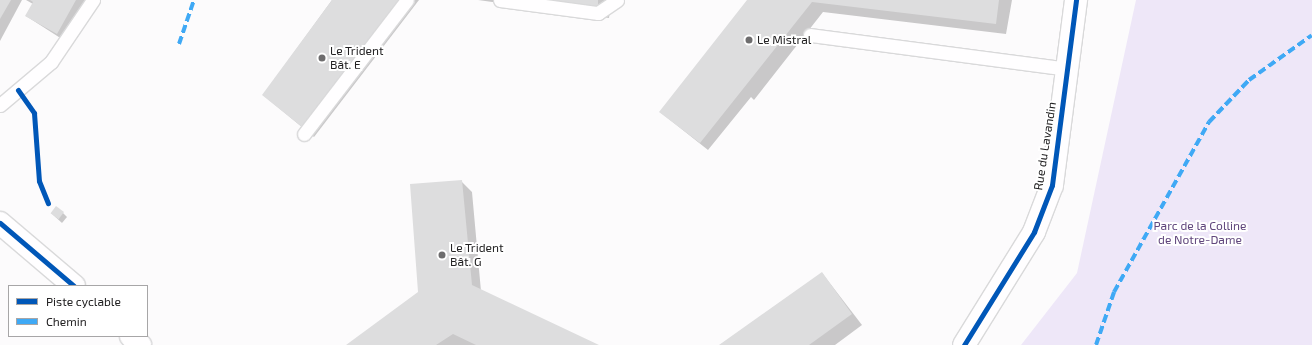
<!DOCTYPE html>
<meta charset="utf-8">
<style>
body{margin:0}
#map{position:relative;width:1312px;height:345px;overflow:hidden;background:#fcfbfc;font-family:"Exo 2",sans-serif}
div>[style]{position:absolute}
.green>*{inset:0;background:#eee7f8}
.shadow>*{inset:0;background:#0003}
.building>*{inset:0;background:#ddddde;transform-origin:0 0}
.roads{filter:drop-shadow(1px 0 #d9d9da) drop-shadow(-1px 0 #d9d9da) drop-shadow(0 1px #d9d9da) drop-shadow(0 -1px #d9d9da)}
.lane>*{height:13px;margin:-6.5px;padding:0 6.5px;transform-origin:6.5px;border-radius:6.5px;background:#fffeff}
.secondary>*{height:22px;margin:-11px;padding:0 11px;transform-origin:11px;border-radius:11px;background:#fffeff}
.quiet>*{height:4px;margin-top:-2px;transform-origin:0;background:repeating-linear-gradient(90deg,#3fa9f5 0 8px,transparent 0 12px)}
.cycleway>*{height:5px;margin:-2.5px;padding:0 2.5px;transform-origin:2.5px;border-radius:2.5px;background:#0057b8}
.dots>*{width:11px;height:11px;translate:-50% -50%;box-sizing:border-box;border:2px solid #fff;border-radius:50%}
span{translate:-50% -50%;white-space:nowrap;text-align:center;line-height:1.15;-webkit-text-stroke:4px #fff;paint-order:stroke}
.poi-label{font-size:12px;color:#222122}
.left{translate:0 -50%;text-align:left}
.street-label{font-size:12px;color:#222122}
.park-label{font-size:12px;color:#61477d}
.legend{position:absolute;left:8px;top:285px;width:140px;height:52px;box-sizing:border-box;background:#fff;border:1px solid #a7a6a7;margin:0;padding:5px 7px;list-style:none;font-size:12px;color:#222122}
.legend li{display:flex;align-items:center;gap:8px;height:20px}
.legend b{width:20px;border:1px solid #a7a6a7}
</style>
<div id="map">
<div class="green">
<i style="clip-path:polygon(1136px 0,1312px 0,1312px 345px,1021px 345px,1077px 273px)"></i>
</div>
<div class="shadow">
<i style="clip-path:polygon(0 0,22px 0,0 41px)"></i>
<i style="clip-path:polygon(26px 0,88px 0,65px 41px,26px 16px,33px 4px)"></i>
<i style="clip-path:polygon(332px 0,419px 0,314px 137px,263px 95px)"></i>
<i style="clip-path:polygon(478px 0,611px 0,609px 18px)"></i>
<i style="clip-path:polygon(748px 0,1012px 0,1006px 34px,823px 12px,754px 100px,751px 97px,708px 150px,660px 112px)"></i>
<i style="clip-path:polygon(461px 181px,472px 192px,481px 291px,596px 345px,348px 345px,419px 293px)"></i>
<i style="clip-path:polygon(51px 213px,63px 213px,67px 217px,62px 223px)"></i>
<i style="clip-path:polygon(822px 273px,862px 325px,835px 345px,720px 345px)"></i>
</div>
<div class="building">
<i style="clip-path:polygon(0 0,11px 0,0 19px)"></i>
<i style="clip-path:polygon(30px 0,76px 0,57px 34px,25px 16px,33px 2px)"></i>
<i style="clip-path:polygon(332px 0,399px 0,302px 127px,262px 95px)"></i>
<i style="clip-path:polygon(554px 0,598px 0,598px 7px)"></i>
<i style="clip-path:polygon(747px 0,999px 0,996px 24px,812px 2px,700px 143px,659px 112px)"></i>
<i style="clip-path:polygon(462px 180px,472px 285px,599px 345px,476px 345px,453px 334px,436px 345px,346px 345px,418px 292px,410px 184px)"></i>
<i style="left:56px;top:206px;width:10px;height:9px;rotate:37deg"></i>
<i style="clip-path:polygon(822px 272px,852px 314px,809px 345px,719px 345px)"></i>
</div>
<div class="roads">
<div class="lane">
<i style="left:500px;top:0;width:99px;rotate:7.6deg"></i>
<i style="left:598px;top:13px;width:23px;rotate:-34deg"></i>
<i style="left:810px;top:35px;width:260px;rotate:7.5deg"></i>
<i style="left:0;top:105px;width:67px;rotate:-40.1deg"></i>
<i style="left:51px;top:62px;width:75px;rotate:-55.9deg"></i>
<i style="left:304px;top:134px;width:169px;rotate:-52.5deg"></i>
</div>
<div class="secondary">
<i style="left:0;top:223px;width:97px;rotate:40.4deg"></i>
<i style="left:131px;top:336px;width:13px;rotate:45deg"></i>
<i style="left:964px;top:345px;width:133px;rotate:-58.2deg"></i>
<i style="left:1034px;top:232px;width:50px;rotate:-69deg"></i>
<i style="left:1052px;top:185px;width:187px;rotate:-82.6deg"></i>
</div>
</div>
<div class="quiet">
<i style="left:179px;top:44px;width:46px;rotate:-71.2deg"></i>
<i style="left:1096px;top:345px;width:56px;rotate:-71.2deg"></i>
<i style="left:1114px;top:292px;width:195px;rotate:-60.8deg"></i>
<i style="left:1209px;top:122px;width:58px;rotate:-46.4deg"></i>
<i style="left:1249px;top:80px;width:77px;rotate:-35.5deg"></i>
</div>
<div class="cycleway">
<i style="left:18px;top:90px;width:28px;rotate:55deg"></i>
<i style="left:34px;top:113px;width:68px;rotate:85.8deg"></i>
<i style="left:39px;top:181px;width:24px;rotate:68deg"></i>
<i style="left:0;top:223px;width:97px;rotate:40.4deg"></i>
<i style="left:964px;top:345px;width:133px;rotate:-58.2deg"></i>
<i style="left:1034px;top:232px;width:50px;rotate:-69deg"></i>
<i style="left:1052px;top:185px;width:187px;rotate:-82.6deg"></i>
</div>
<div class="dots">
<i style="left:749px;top:40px;background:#6e6d6e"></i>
<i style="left:322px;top:58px;background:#6e6d6e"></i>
<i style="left:442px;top:255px;background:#6e6d6e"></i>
</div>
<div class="poi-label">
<span class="left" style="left:757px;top:40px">Le Mistral</span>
<span class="left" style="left:330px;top:58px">Le Trident<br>Bât. E</span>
<span class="left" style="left:450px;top:255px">Le Trident<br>Bât. G</span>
</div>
<div class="street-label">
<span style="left:1045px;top:146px;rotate:-81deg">Rue du Lavandin</span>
</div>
<div class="park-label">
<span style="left:1200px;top:233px">Parc de la Colline<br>de Notre-Dame</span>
</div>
<ul class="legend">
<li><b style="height:5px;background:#0057b8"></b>Piste cyclable</li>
<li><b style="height:5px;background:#3fa9f5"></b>Chemin</li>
</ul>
</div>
